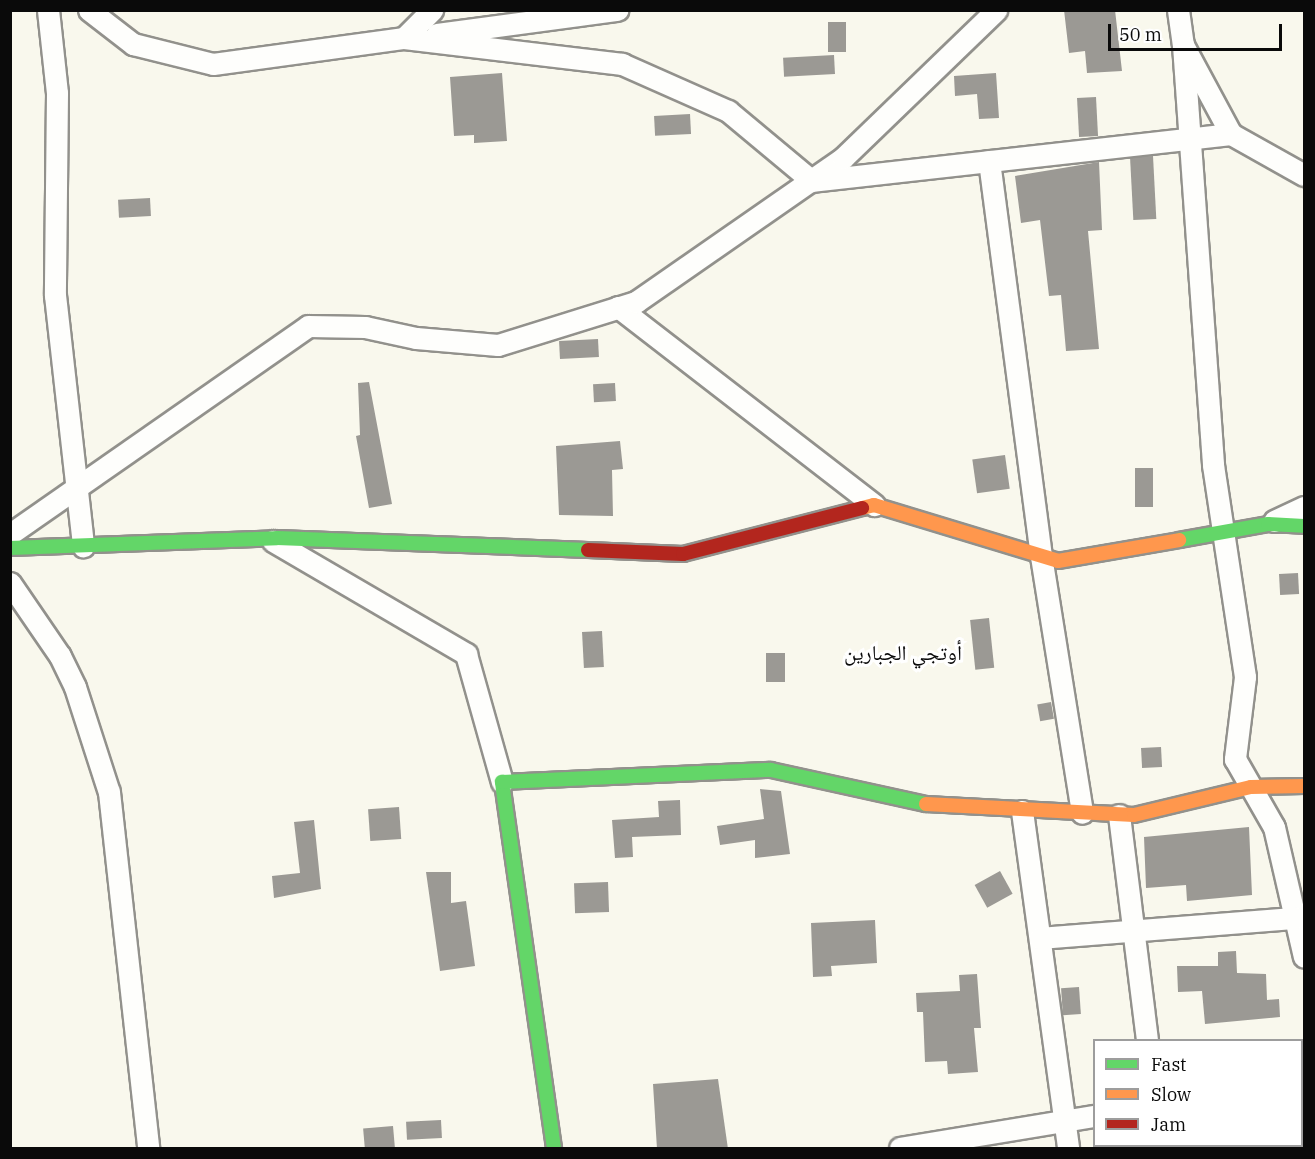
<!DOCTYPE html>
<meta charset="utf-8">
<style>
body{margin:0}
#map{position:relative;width:1315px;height:1159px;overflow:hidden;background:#f9f8ed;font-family:"IBM Plex Serif","Noto Naskh Arabic",serif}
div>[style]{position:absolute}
.building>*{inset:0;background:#9b9994;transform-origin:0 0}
.roads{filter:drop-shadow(2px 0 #92918c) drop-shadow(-2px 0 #92918c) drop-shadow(0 2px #92918c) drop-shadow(0 -2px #92918c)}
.street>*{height:21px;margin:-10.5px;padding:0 10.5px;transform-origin:10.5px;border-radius:10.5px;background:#fefefc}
.fast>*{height:14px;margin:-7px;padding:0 7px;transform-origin:7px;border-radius:7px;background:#63d668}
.slow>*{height:14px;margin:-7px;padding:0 7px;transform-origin:7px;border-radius:7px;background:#ff974d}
.jam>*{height:14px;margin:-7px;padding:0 7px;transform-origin:7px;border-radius:7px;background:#b3261e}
span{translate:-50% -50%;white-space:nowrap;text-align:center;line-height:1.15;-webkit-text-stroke:6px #fff;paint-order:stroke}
.quarter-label{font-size:21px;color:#0a0a0a}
.frame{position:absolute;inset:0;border:12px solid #0a0a0a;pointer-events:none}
.legend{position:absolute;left:1093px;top:1039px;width:210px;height:108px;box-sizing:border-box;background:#fff;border:2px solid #9d9d9d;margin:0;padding:8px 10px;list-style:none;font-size:18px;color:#0a0a0a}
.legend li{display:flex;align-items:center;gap:12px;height:30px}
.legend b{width:30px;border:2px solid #9d9d9d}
.scale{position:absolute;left:1108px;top:24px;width:174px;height:27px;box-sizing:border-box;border:3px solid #0a0a0a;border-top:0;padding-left:8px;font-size:18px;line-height:21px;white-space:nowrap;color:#0a0a0a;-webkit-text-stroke:4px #fff;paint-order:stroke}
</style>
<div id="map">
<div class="building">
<i style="clip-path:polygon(1064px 10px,1115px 10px,1122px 71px,1087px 73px,1085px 51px,1069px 53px)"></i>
<i style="left:828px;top:22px;width:18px;height:30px"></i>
<i style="left:834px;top:55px;width:19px;height:51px;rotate:87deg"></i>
<i style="clip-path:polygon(502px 73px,507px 141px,474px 143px,474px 135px,454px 136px,450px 77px)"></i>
<i style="clip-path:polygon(996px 73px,999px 118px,979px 119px,977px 94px,955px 96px,954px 76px)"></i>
<i style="left:1096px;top:97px;width:39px;height:19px;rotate:87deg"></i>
<i style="left:690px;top:114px;width:20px;height:36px;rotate:87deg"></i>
<i style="left:1153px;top:156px;width:63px;height:23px;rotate:87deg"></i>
<i style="clip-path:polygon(1099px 162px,1102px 230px,1088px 231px,1099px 349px,1066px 351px,1061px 295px,1049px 296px,1040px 220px,1021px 223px,1015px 176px)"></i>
<i style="left:150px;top:198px;width:18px;height:32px;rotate:87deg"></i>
<i style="left:598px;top:339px;width:18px;height:39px;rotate:87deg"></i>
<i style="clip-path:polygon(369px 382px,392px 504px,369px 508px,356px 436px,360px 435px,358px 383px)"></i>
<i style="left:615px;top:383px;width:18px;height:22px;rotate:87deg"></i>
<i style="clip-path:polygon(620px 441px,623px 469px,612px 470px,613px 516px,559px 515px,556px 446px)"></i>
<i style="left:1005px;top:455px;width:34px;height:33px;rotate:82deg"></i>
<i style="left:1135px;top:468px;width:18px;height:39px"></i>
<i style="left:1298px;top:573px;width:21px;height:19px;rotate:87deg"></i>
<i style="left:989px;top:618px;width:50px;height:19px;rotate:84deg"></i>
<i style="left:602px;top:631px;width:36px;height:20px;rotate:87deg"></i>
<i style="left:766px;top:653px;width:19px;height:29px"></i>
<i style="left:1051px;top:702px;width:17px;height:14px;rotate:80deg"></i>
<i style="left:1161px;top:747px;width:20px;height:20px;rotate:87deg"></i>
<i style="clip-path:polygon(760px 789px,781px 791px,790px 854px,755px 858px,755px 840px,720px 845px,717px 826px,764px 819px)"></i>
<i style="clip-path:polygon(680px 800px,681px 835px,632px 837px,633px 857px,615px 858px,612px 820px,659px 817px,658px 801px)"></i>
<i style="left:399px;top:807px;width:32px;height:31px;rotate:86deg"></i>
<i style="clip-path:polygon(314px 820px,321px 889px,274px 898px,272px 876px,300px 873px,294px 822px)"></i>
<i style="clip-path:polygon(1249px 827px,1252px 895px,1187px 901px,1186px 885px,1146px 888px,1144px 837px)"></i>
<i style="left:1000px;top:871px;width:26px;height:29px;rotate:61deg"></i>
<i style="clip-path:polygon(426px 872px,451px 872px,451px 903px,466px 901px,475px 966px,440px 971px)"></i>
<i style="left:608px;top:882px;width:30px;height:34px;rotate:88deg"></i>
<i style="clip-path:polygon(875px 920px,877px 963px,831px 966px,832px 976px,813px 977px,811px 923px)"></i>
<i style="clip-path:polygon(1236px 951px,1237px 973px,1266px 974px,1267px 1000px,1279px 999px,1280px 1017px,1205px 1024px,1202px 991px,1178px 992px,1177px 966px,1218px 966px,1218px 952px)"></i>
<i style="clip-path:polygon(977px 974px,981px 1028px,974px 1028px,978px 1072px,948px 1074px,947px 1061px,925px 1062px,923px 1012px,917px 1012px,916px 993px,960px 991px,959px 975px)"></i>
<i style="left:1079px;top:987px;width:27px;height:18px;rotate:86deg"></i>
<i style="clip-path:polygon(718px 1079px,728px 1149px,657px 1149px,653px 1084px)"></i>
<i style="left:441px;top:1120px;width:18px;height:35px;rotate:87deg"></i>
<i style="left:393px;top:1126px;width:23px;height:30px;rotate:85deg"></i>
</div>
<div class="roads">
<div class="street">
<i style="left:48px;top:10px;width:83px;rotate:83.8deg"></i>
<i style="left:57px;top:93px;width:202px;rotate:90.6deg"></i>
<i style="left:55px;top:295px;width:253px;rotate:83.6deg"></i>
<i style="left:89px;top:10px;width:56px;rotate:37.7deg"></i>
<i style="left:133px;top:44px;width:82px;rotate:14deg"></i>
<i style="left:213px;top:64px;width:193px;rotate:-7.8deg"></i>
<i style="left:404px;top:38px;width:40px;rotate:-45deg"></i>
<i style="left:1178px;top:10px;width:35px;rotate:82deg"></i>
<i style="left:1183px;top:45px;width:101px;rotate:61.7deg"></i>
<i style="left:1231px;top:134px;width:84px;rotate:29.3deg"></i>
<i style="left:437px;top:34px;width:182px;rotate:-7.6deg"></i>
<i style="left:404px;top:38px;width:220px;rotate:6.8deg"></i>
<i style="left:622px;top:64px;width:116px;rotate:23.9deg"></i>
<i style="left:728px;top:111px;width:109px;rotate:39.8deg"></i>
<i style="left:812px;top:181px;width:422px;rotate:-6.4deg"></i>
<i style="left:1183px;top:45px;width:421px;rotate:85.9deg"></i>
<i style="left:1213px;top:465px;width:214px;rotate:81.4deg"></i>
<i style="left:1245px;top:677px;width:83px;rotate:97deg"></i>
<i style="left:1235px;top:759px;width:78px;rotate:60.2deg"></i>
<i style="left:1274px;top:827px;width:133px;rotate:77deg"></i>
<i style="left:989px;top:161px;width:398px;rotate:82.5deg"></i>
<i style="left:1041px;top:556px;width:260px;rotate:80.9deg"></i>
<i style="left:618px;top:307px;width:324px;rotate:37.7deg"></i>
<i style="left:1274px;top:521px;width:33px;rotate:-25deg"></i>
<i style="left:10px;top:534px;width:363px;rotate:-34.9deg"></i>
<i style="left:308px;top:326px;width:57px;rotate:1deg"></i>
<i style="left:365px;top:327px;width:52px;rotate:12.2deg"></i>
<i style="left:416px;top:338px;width:82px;rotate:4.9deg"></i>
<i style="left:498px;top:345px;width:145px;rotate:-17.3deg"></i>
<i style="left:636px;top:302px;width:252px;rotate:-34.8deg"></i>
<i style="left:843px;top:158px;width:213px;rotate:-44deg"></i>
<i style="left:273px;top:541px;width:224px;rotate:30.3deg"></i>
<i style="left:466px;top:654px;width:133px;rotate:74.3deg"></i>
<i style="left:10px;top:583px;width:88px;rotate:55.6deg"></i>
<i style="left:60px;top:656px;width:34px;rotate:64deg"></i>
<i style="left:75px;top:687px;width:110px;rotate:72.1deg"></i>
<i style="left:109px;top:792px;width:358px;rotate:83.7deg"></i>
<i style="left:1022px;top:811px;width:340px;rotate:82.2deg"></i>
<i style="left:1119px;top:815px;width:227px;rotate:82.9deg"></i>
<i style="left:1040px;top:938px;width:256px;rotate:-4.5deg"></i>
<i style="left:1302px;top:1119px;width:2px;rotate:-27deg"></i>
<i style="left:900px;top:1148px;width:197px;rotate:-9.4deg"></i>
</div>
<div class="fast">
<i style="left:1179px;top:540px;width:90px;rotate:-10.2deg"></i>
<i style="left:1268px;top:524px;width:36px;rotate:3deg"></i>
<i style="left:10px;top:548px;width:267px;rotate:-2.1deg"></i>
<i style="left:277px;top:538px;width:311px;rotate:2.2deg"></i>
<i style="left:554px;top:1148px;width:370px;rotate:-98.1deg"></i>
<i style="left:502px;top:782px;width:269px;rotate:-2.6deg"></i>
<i style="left:771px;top:770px;width:159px;rotate:12.4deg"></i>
</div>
<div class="slow">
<i style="left:862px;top:508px;width:12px;rotate:-14deg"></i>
<i style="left:874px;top:505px;width:192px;rotate:16.9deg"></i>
<i style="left:1058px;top:561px;width:123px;rotate:-9.8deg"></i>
<i style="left:926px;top:804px;width:208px;rotate:3deg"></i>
<i style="left:1134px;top:815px;width:120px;rotate:-13.5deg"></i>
<i style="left:1251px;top:787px;width:53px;rotate:-1.1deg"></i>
</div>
<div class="jam">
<i style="left:588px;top:550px;width:95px;rotate:2.4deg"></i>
<i style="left:683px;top:554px;width:185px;rotate:-14.4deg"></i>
</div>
</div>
<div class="quarter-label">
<span style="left:903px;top:652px">أوتجي الجبارين</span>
</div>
<div class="frame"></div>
<ul class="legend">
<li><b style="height:8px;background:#63d668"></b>Fast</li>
<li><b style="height:8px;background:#ff974d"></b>Slow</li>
<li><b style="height:8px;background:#b3261e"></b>Jam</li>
</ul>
<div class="scale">50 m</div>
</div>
